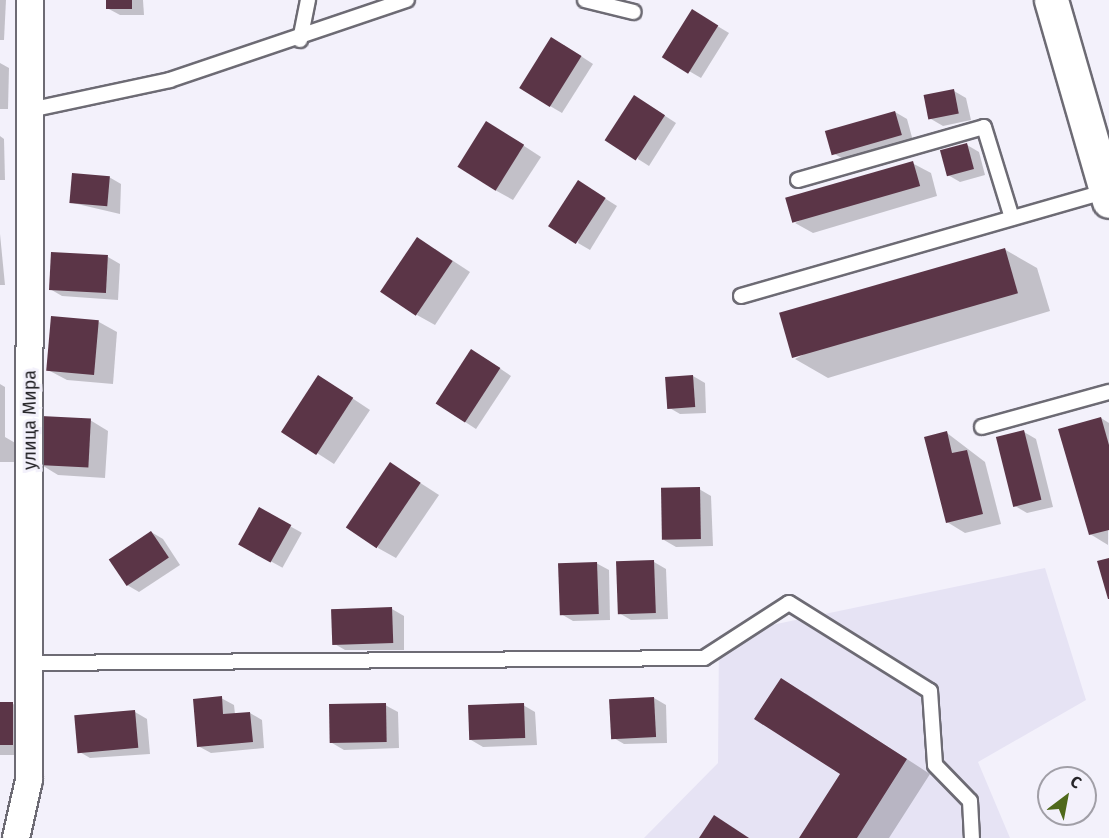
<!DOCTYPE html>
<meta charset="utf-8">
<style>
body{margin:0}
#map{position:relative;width:1109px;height:838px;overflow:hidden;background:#f3f1fb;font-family:"Fira Sans",sans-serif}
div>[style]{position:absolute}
.built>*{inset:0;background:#e6e3f4}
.shadow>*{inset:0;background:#0003;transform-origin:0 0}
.building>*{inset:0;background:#5b3547;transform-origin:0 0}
.roads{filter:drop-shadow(2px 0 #6d6b74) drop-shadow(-2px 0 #6d6b74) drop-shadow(0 2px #6d6b74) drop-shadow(0 -2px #6d6b74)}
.lane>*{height:14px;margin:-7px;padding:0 7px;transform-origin:7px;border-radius:7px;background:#fff}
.street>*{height:26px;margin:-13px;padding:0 13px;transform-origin:13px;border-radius:13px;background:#fff}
.secondary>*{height:33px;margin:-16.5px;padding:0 16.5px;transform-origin:16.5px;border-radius:16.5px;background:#fff}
span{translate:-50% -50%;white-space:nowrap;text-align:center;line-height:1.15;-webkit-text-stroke:6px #f3f1fb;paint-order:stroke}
.street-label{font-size:18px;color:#262529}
.north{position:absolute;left:1037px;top:766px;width:60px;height:60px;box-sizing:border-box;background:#f3f1fb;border:2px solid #a19fa7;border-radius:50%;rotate:32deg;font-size:16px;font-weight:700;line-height:24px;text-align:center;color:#262529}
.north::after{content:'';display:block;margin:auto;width:21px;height:27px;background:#4f691b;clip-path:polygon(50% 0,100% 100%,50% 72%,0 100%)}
</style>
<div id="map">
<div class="built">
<i style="clip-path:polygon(1045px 568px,1086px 700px,978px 762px,1010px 838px,644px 838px,718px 763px,719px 636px)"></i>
</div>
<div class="shadow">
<i style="clip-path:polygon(0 0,6px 0,4px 40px,0 40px)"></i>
<i style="clip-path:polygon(107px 0,143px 0,144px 15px,120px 15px,107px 8px)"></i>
<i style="clip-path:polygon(704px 18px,729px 33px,701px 78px,689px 71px)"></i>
<i style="clip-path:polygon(564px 45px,593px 64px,562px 113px,550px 106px)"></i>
<i style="clip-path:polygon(0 63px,9px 68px,8px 109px,0 109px)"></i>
<i style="clip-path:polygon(954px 91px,966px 98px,971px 120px,943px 126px,931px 119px)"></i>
<i style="clip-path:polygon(647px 104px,676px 123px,649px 166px,638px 159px)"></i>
<i style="clip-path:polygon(895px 112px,907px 119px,913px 141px,845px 160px,833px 153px)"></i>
<i style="clip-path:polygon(504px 133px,541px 157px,513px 200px,495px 190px)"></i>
<i style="clip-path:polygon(0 136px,4px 139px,5px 180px,0 180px)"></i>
<i style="clip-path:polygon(967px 145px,979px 152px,985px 175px,960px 182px,948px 175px)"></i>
<i style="clip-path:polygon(912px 163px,931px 173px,937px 196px,813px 233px,795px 223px)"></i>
<i style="clip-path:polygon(109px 177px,121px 184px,120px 214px,73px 203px)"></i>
<i style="clip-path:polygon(590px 189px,617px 206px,590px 250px,578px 243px)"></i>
<i style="clip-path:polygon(0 234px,5px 285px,0 285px)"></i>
<i style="clip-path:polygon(435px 249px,470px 272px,435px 325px,417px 315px)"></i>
<i style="clip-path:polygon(1004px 249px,1037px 268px,1050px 311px,828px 378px,795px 359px)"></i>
<i style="clip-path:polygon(52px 253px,108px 257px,120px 264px,118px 300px,62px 296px,50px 289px)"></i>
<i style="clip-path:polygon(99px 322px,117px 332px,113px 384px,67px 380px,48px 370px)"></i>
<i style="clip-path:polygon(483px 357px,511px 376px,476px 429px,436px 403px)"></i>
<i style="clip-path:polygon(693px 376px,705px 383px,706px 413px,680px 414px,668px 407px)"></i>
<i style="clip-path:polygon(0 384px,5px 387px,5px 437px,17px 444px,17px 462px,0 462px)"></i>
<i style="clip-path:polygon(337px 388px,370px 410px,334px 464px,283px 431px)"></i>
<i style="clip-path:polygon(1101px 418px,1109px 423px,1108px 545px,1090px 534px)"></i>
<i style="clip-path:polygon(90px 420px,108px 431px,105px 478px,58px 475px,40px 464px)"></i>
<i style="clip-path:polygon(1024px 432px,1036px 439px,1053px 507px,1027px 513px,1015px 506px)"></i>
<i style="clip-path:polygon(947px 433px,985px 462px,1001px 524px,965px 533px,947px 522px)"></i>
<i style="clip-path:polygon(391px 464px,439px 495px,396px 558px,378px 548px)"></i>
<i style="clip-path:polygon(699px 489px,711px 496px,713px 546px,676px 547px,664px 540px)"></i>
<i style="left:259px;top:509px;width:49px;height:40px;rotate:29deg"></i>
<i style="clip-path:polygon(151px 532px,163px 539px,180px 565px,139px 592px,127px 585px,110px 560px)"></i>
<i style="clip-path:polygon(654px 562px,666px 569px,668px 619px,631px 620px,619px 613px,617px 563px)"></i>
<i style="clip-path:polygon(596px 563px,609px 570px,610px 620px,573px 621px,561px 614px)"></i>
<i style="clip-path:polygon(332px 609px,392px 609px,404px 616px,404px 650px,345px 650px,333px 643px)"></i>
<i style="clip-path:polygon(805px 693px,930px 774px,889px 838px,800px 838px,842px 773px)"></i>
<i style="clip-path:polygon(221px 698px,234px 705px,235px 714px,250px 713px,262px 720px,264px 748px,211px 753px,198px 746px)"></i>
<i style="clip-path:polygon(654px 698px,666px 705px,667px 743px,624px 744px,612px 737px,611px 699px)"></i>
<i style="clip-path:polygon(0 704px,13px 704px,31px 714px,32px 755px,0 755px)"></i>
<i style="clip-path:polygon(385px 705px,398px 712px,399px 748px,344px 750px,332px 743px)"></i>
<i style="clip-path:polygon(523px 705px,535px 712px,537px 745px,483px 747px,471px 740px)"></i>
<i style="clip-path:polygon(135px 712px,147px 719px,150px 754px,90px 758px,78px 751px)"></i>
</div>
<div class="building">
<i style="left:106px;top:0;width:26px;height:9px"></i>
<i style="left:692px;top:9px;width:31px;height:57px;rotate:32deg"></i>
<i style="left:551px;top:37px;width:36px;height:60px;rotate:32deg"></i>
<i style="left:954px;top:89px;width:25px;height:31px;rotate:79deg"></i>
<i style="left:634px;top:95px;width:37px;height:54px;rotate:33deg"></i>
<i style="left:895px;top:111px;width:25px;height:73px;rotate:74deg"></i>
<i style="left:486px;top:121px;width:45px;height:54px;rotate:32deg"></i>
<i style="left:967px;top:143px;width:27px;height:28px;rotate:75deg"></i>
<i style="left:913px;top:161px;width:26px;height:133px;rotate:74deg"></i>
<i style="left:72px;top:173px;width:38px;height:30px;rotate:5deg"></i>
<i style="left:578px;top:180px;width:33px;height:55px;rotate:33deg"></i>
<i style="left:417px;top:237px;width:43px;height:66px;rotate:34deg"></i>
<i style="left:1005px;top:248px;width:47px;height:235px;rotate:74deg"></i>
<i style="left:51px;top:252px;width:57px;height:38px;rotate:3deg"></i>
<i style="left:51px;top:316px;width:48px;height:55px;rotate:5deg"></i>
<i style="left:471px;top:349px;width:35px;height:65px;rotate:33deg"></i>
<i style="left:318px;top:375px;width:42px;height:68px;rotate:33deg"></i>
<i style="left:693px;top:375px;width:32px;height:28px;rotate:86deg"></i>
<i style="left:41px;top:416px;width:50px;height:49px;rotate:3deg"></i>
<i style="clip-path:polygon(1101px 417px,1109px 445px,1109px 530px,1089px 535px,1058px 429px)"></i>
<i style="left:1024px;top:430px;width:72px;height:29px;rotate:76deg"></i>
<i style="clip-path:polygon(947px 431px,952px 453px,967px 450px,983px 514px,946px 523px,924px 437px)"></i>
<i style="left:390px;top:462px;width:37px;height:79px;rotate:34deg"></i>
<i style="left:700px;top:487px;width:52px;height:39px;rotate:89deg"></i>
<i style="left:259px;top:507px;width:37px;height:43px;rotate:29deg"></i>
<i style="left:151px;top:531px;width:32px;height:51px;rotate:56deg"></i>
<i style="clip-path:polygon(1109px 558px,1109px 599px,1108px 599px,1097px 561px)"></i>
<i style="left:654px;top:560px;width:53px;height:38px;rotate:88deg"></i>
<i style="left:597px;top:562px;width:52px;height:39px;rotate:88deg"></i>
<i style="left:392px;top:607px;width:36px;height:61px;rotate:88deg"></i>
<i style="clip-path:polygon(781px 678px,907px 759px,857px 838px,799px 838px,840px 774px,754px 719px)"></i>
<i style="clip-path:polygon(222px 696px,223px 714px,250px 712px,253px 742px,197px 747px,193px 699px)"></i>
<i style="left:654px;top:697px;width:40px;height:45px;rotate:87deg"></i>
<i style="left:0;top:702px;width:13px;height:43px"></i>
<i style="left:386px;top:703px;width:39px;height:57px;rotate:89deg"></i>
<i style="left:524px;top:703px;width:35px;height:56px;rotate:88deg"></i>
<i style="left:135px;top:710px;width:38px;height:61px;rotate:85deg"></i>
<i style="clip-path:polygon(714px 815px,749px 838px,699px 838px)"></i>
</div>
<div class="roads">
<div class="lane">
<i style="left:585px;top:0;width:50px;rotate:13.8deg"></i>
<i style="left:300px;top:40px;width:41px;rotate:-78.7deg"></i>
<i style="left:30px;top:110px;width:143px;rotate:-12.1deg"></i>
<i style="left:170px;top:80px;width:250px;rotate:-18.7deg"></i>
<i style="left:798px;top:180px;width:193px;rotate:-15.9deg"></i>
<i style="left:984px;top:127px;width:95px;rotate:72.9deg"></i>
<i style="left:741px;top:296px;width:380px;rotate:-16deg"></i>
<i style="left:982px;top:427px;width:132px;rotate:-15.4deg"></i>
<i style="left:29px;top:663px;width:675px;rotate:-0.42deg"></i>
<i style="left:704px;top:658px;width:101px;rotate:-32.9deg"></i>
<i style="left:789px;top:603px;width:166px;rotate:32deg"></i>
<i style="left:930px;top:691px;width:74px;rotate:86.1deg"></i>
<i style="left:935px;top:765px;width:50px;rotate:45.8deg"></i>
<i style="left:970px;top:801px;width:37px;rotate:87deg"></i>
</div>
<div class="street">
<i style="left:16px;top:838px;width:59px;rotate:-77.4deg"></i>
<i style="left:29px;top:780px;width:780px;rotate:-89.93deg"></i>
</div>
<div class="secondary">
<i style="left:1051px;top:0;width:209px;rotate:73.9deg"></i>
</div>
</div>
<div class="street-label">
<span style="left:30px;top:420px;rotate:-90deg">улица Мира</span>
</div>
<div class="north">С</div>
</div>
